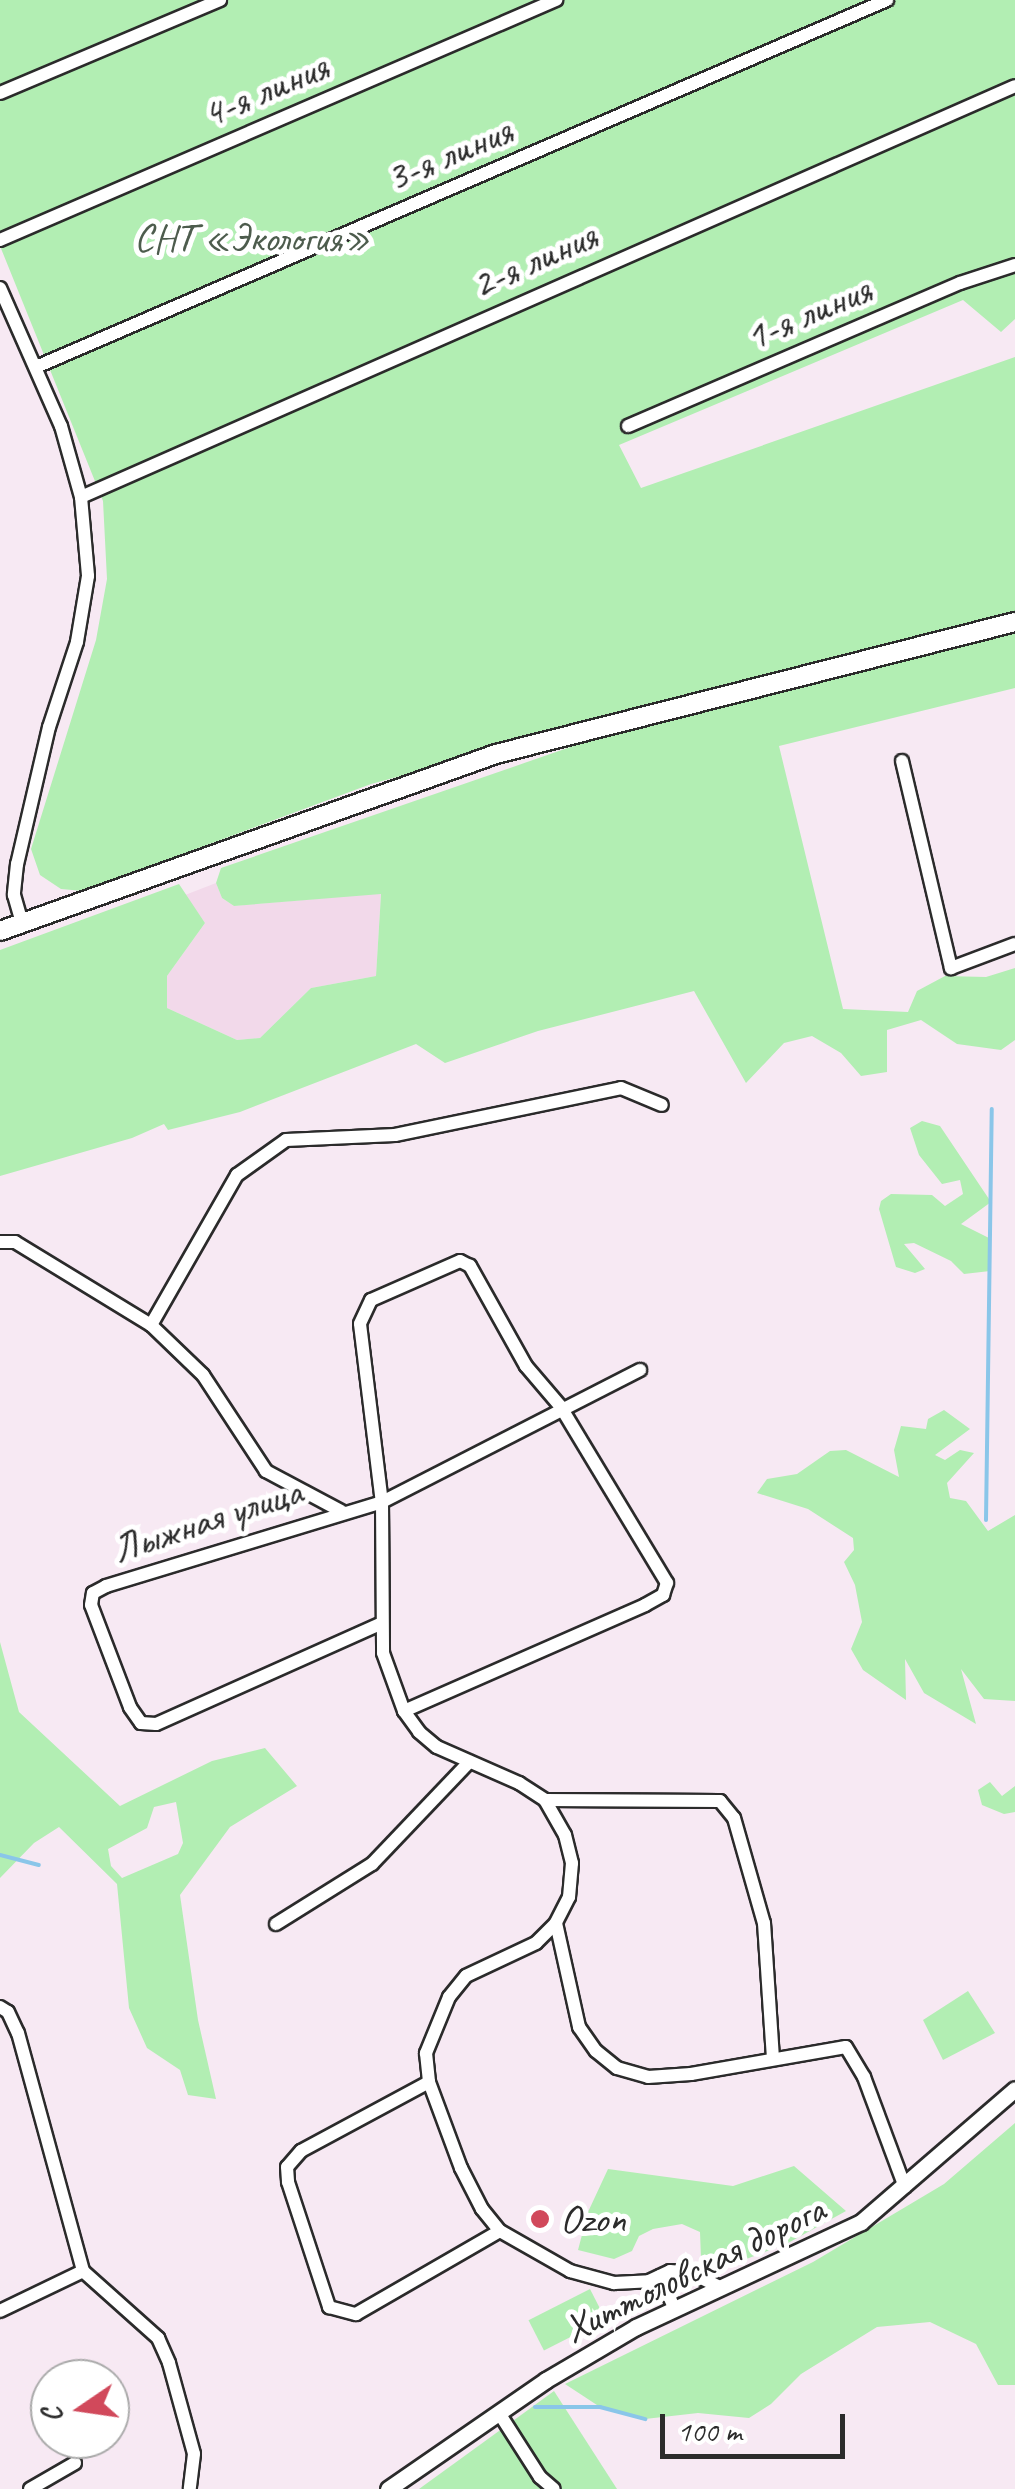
<!DOCTYPE html>
<meta charset="utf-8">
<style>
body{margin:0}
#map{position:relative;width:1015px;height:2489px;overflow:hidden;background:#f7e9f3;font-family:Caveat,sans-serif}
div>[style]{position:absolute}
.built>*{inset:0;background:#f2d9ea}
.green>*{inset:0;background:#b2eeb3;transform-origin:0 0}
.stream>*{height:4px;margin:-2px;padding:0 2px;transform-origin:2px;border-radius:2px;background:#8ac6e9}
.roads{filter:drop-shadow(2px 0 #2b2b2b) drop-shadow(-2px 0 #2b2b2b) drop-shadow(0 2px #2b2b2b) drop-shadow(0 -2px #2b2b2b)}
.minor>*{height:12px;margin:-6px;padding:0 6px;transform-origin:6px;border-radius:6px;background:#fff}
.tertiary>*{height:15px;margin:-7.5px;padding:0 7.5px;transform-origin:7.5px;border-radius:7.5px;background:#fff}
.secondary>*{height:18px;margin:-9px;padding:0 9px;transform-origin:9px;border-radius:9px;background:#fff}
.dots>*{width:28px;height:28px;translate:-50% -50%;box-sizing:border-box;border:5px solid #fff;border-radius:50%}
span{translate:-50% -50%;white-space:nowrap;text-align:center;line-height:1.15;-webkit-text-stroke:10px #fff;paint-order:stroke}
.street-label{font-size:40px;color:#2b2b2b}
.park-label{font-size:40px;color:#4d5c4d}
.poi-label{font-size:40px;color:#2b2b2b}
.left{translate:0 -50%;text-align:left}
.north{position:absolute;left:30px;top:2359px;width:100px;height:100px;box-sizing:border-box;background:#fff;border:2px solid #aaa;border-radius:50%;rotate:257deg;font-size:28px;font-weight:700;line-height:40px;text-align:center;color:#2b2b2b}
.north::after{content:'';display:block;margin:auto;width:35px;height:45px;background:#d1495b;clip-path:polygon(50% 0,100% 100%,50% 72%,0 100%)}
.scale{position:absolute;left:660px;top:2414px;width:185px;height:45px;box-sizing:border-box;border:5px solid #2b2b2b;border-top:0;padding-left:12px;font-size:30px;line-height:35px;white-space:nowrap;color:#2b2b2b;-webkit-text-stroke:8px #fff;paint-order:stroke}
</style>
<div id="map">
<div class="built">
<i style="clip-path:polygon(216px 883px,222px 898px,234px 906px,381px 893px,376px 976px,311px 988px,260px 1038px,237px 1040px,167px 1008px,167px 976px,205px 923px,185px 895px)"></i>
</div>
<div class="green">
<i style="clip-path:polygon(0 0,1015px 0,1015px 319px,1001px 332px,963px 300px,619px 445px,641px 488px,1015px 357px,1015px 611px,371px 784px,83px 891px,61px 889px,40px 875px,31px 849px,96px 640px,107px 579px,103px 501px,0 246px)"></i>
<i style="clip-path:polygon(1015px 632px,1015px 688px,779px 746px,843px 1009px,908px 1012px,917px 991px,945px 976px,986px 977px,1015px 968px,1015px 1040px,1001px 1050px,957px 1044px,921px 1020px,887px 1030px,887px 1072px,861px 1076px,841px 1053px,812px 1036px,784px 1043px,746px 1083px,694px 991px,538px 1031px,445px 1063px,416px 1044px,240px 1112px,168px 1130px,164px 1124px,132px 1138px,0 1176px,0 950px,179px 884px,205px 923px,167px 976px,167px 1008px,237px 1040px,260px 1038px,311px 988px,376px 976px,381px 894px,234px 906px,222px 898px,216px 883px,221px 868px,634px 725px)"></i>
<i style="clip-path:polygon(922px 1121px,940px 1126px,991px 1202px,961px 1224px,991px 1239px,990px 1271px,964px 1274px,951px 1261px,914px 1243px,904px 1244px,925px 1269px,915px 1273px,896px 1267px,879px 1209px,881px 1201px,891px 1194px,932px 1195px,945px 1206px,963px 1194px,960px 1180px,942px 1184px,919px 1155px,910px 1128px)"></i>
<i style="clip-path:polygon(944px 1410px,970px 1429px,935px 1455px,945px 1460px,960px 1450px,974px 1453px,947px 1483px,950px 1498px,966px 1501px,988px 1531px,1015px 1515px,1015px 1701px,984px 1699px,961px 1669px,976px 1724px,924px 1693px,905px 1659px,906px 1700px,863px 1670px,851px 1649px,862px 1622px,855px 1585px,844px 1562px,854px 1550px,853px 1538px,808px 1509px,757px 1493px,767px 1479px,797px 1474px,830px 1451px,846px 1450px,899px 1477px,894px 1450px,901px 1426px,926px 1429px,928px 1419px)"></i>
<i style="clip-path:polygon(evenodd,0 1642px,19px 1712px,120px 1806px,212px 1761px,265px 1748px,297px 1786px,230px 1827px,180px 1895px,198px 2020px,216px 2099px,188px 2095px,180px 2070px,147px 2048px,129px 2008px,117px 1884px,59px 1827px,34px 1843px,0 1878px,0 1642px,176px 1802px,183px 1843px,178px 1854px,122px 1878px,111px 1866px,108px 1849px,147px 1828px,154px 1807px,176px 1802px)"></i>
<i style="clip-path:polygon(990px 1782px,1002px 1796px,1015px 1786px,1015px 1812px,1004px 1814px,982px 1805px,978px 1790px)"></i>
<i style="clip-path:polygon(968px 1991px,995px 2033px,943px 2060px,923px 2020px)"></i>
<i style="clip-path:polygon(1015px 2123px,1015px 2385px,998px 2385px,976px 2344px,930px 2322px,877px 2327px,801px 2374px,771px 2404px,749px 2418px,698px 2413px,645px 2419px,600px 2407px,565px 2384px,813px 2262px,944px 2184px)"></i>
<i style="clip-path:polygon(794px 2166px,846px 2211px,788px 2243px,728px 2266px,701px 2259px,700px 2232px,682px 2224px,653px 2229px,639px 2236px,632px 2251px,614px 2259px,578px 2250px,588px 2212px,608px 2169px,733px 2186px)"></i>
<i style="left:590px;top:2289px;width:34px;height:69px;rotate:63deg"></i>
<i style="clip-path:polygon(554px 2391px,617px 2489px,419px 2489px)"></i>
</div>
<div class="stream">
<i style="left:986px;top:1520px;width:411px;rotate:-89.2deg"></i>
<i style="left:0;top:1855px;width:40px;rotate:14.4deg"></i>
<i style="left:535px;top:2407px;width:65px"></i>
<i style="left:600px;top:2407px;width:47px;rotate:14.9deg"></i>
</div>
<div class="roads">
<div class="minor">
<i style="left:0;top:93px;width:239px;rotate:-22.9deg"></i>
<i style="left:0;top:240px;width:606px;rotate:-23.35deg"></i>
<i style="left:0;top:288px;width:151px;rotate:66.2deg"></i>
<i style="left:61px;top:426px;width:74px;rotate:74.3deg"></i>
<i style="left:81px;top:497px;width:79px;rotate:84.9deg"></i>
<i style="left:88px;top:576px;width:67px;rotate:99.5deg"></i>
<i style="left:77px;top:642px;width:89px;rotate:108.2deg"></i>
<i style="left:49px;top:727px;width:141px;rotate:103.1deg"></i>
<i style="left:17px;top:864px;width:31px;rotate:96deg"></i>
<i style="left:14px;top:895px;width:29px;rotate:74deg"></i>
<i style="left:36px;top:367px;width:927px;rotate:-23.33deg"></i>
<i style="left:628px;top:426px;width:361px;rotate:-23.3deg"></i>
<i style="left:960px;top:283px;width:58px;rotate:-18.1deg"></i>
<i style="left:81px;top:497px;width:1020px;rotate:-23.75deg"></i>
<i style="left:902px;top:761px;width:213px;rotate:76.7deg"></i>
<i style="left:951px;top:968px;width:68px;rotate:-20.6deg"></i>
<i style="left:0;top:1242px;width:15px"></i>
<i style="left:15px;top:1242px;width:159px;rotate:31.4deg"></i>
<i style="left:151px;top:1325px;width:72px;rotate:43.9deg"></i>
<i style="left:203px;top:1375px;width:115px;rotate:56.7deg"></i>
<i style="left:266px;top:1471px;width:85px;rotate:28.1deg"></i>
<i style="left:151px;top:1325px;width:173px;rotate:-60.2deg"></i>
<i style="left:237px;top:1175px;width:60px;rotate:-35.5deg"></i>
<i style="left:286px;top:1140px;width:109px;rotate:-2.6deg"></i>
<i style="left:395px;top:1135px;width:231px;rotate:-11.7deg"></i>
<i style="left:621px;top:1088px;width:44px;rotate:22.5deg"></i>
<i style="left:380px;top:1624px;width:245px;rotate:155.9deg"></i>
<i style="left:156px;top:1724px;width:15px;rotate:-176deg"></i>
<i style="left:141px;top:1723px;width:19px;rotate:-125deg"></i>
<i style="left:130px;top:1707px;width:109px;rotate:-110.9deg"></i>
<i style="left:91px;top:1605px;width:12px;rotate:-81deg"></i>
<i style="left:93px;top:1593px;width:15px;rotate:-28deg"></i>
<i style="left:106px;top:1586px;width:288px;rotate:-16.9deg"></i>
<i style="left:382px;top:1502px;width:290px;rotate:-27.1deg"></i>
<i style="left:404px;top:1711px;width:263px;rotate:-23.7deg"></i>
<i style="left:645px;top:1605px;width:21px;rotate:-29deg"></i>
<i style="left:663px;top:1595px;width:13px;rotate:-72deg"></i>
<i style="left:667px;top:1583px;width:205px;rotate:-121.1deg"></i>
<i style="left:561px;top:1407px;width:54px;rotate:-130.5deg"></i>
<i style="left:526px;top:1366px;width:115px;rotate:-119.2deg"></i>
<i style="left:470px;top:1266px;width:11px;rotate:-153deg"></i>
<i style="left:460px;top:1261px;width:97px;rotate:156.3deg"></i>
<i style="left:371px;top:1300px;width:26px;rotate:115deg"></i>
<i style="left:360px;top:1324px;width:179px;rotate:83deg"></i>
<i style="left:382px;top:1502px;width:151px;rotate:89.6deg"></i>
<i style="left:383px;top:1653px;width:62px;rotate:70.1deg"></i>
<i style="left:404px;top:1711px;width:26px;rotate:54deg"></i>
<i style="left:419px;top:1732px;width:23px;rotate:40deg"></i>
<i style="left:437px;top:1747px;width:90px;rotate:23.7deg"></i>
<i style="left:519px;top:1783px;width:31px;rotate:33deg"></i>
<i style="left:545px;top:1800px;width:40px;rotate:60.3deg"></i>
<i style="left:565px;top:1835px;width:29px;rotate:76deg"></i>
<i style="left:572px;top:1863px;width:34px;rotate:95deg"></i>
<i style="left:569px;top:1897px;width:29px;rotate:117deg"></i>
<i style="left:556px;top:1923px;width:28px;rotate:135deg"></i>
<i style="left:536px;top:1943px;width:77px;rotate:154.8deg"></i>
<i style="left:466px;top:1976px;width:27px;rotate:129deg"></i>
<i style="left:449px;top:1997px;width:61px;rotate:112.3deg"></i>
<i style="left:426px;top:2053px;width:29px;rotate:84deg"></i>
<i style="left:429px;top:2082px;width:92px;rotate:69.6deg"></i>
<i style="left:461px;top:2168px;width:46px;rotate:62.9deg"></i>
<i style="left:482px;top:2209px;width:28px;rotate:51deg"></i>
<i style="left:500px;top:2231px;width:81px;rotate:29.7deg"></i>
<i style="left:570px;top:2271px;width:46px;rotate:15.3deg"></i>
<i style="left:614px;top:2283px;width:35px;rotate:-3deg"></i>
<i style="left:649px;top:2281px;width:23px;rotate:-25deg"></i>
<i style="left:670px;top:2271px;width:21px;rotate:5deg"></i>
<i style="left:691px;top:2273px;width:34px;rotate:26deg"></i>
<i style="left:545px;top:1800px;width:175px;rotate:0.3deg"></i>
<i style="left:720px;top:1801px;width:22px;rotate:51deg"></i>
<i style="left:734px;top:1818px;width:109px;rotate:74.1deg"></i>
<i style="left:764px;top:1923px;width:135px;rotate:86.2deg"></i>
<i style="left:556px;top:1923px;width:107px;rotate:77.5deg"></i>
<i style="left:579px;top:2027px;width:29px;rotate:55deg"></i>
<i style="left:596px;top:2051px;width:27px;rotate:39deg"></i>
<i style="left:617px;top:2068px;width:32px;rotate:16deg"></i>
<i style="left:648px;top:2077px;width:43px;rotate:-4deg"></i>
<i style="left:691px;top:2074px;width:157px;rotate:-9.9deg"></i>
<i style="left:846px;top:2047px;width:35px;rotate:59deg"></i>
<i style="left:864px;top:2077px;width:117px;rotate:69.6deg"></i>
<i style="left:276px;top:1924px;width:113px;rotate:-32deg"></i>
<i style="left:372px;top:1864px;width:141px;rotate:-46.4deg"></i>
<i style="left:0;top:2007px;width:9px;rotate:32deg"></i>
<i style="left:8px;top:2012px;width:23px;rotate:65deg"></i>
<i style="left:18px;top:2033px;width:247px;rotate:74.7deg"></i>
<i style="left:83px;top:2271px;width:101px;rotate:41.8deg"></i>
<i style="left:158px;top:2338px;width:27px;rotate:66deg"></i>
<i style="left:169px;top:2363px;width:94px;rotate:74.6deg"></i>
<i style="left:194px;top:2454px;width:35px;rotate:97deg"></i>
<i style="left:429px;top:2082px;width:145px;rotate:151.7deg"></i>
<i style="left:301px;top:2151px;width:21px;rotate:131deg"></i>
<i style="left:287px;top:2167px;width:15px;rotate:86deg"></i>
<i style="left:288px;top:2182px;width:132px;rotate:71.8deg"></i>
<i style="left:329px;top:2307px;width:28px;rotate:15deg"></i>
<i style="left:356px;top:2314px;width:166px;rotate:-30deg"></i>
<i style="left:660px;top:2276px;width:36px;rotate:66deg"></i>
<i style="left:0;top:2311px;width:92px;rotate:-25.7deg"></i>
<i style="left:499px;top:2413px;width:76px;rotate:57.4deg"></i>
<i style="left:540px;top:2477px;width:18px;rotate:41deg"></i>
<i style="left:30px;top:2489px;width:52px;rotate:-30deg"></i>
</div>
<div class="tertiary">
<i style="left:388px;top:2489px;width:192px;rotate:-34.6deg"></i>
<i style="left:546px;top:2380px;width:104px;rotate:-30.5deg"></i>
<i style="left:636px;top:2327px;width:248px;rotate:-25deg"></i>
<i style="left:861px;top:2222px;width:203px;rotate:-40.8deg"></i>
</div>
<div class="secondary">
<i style="left:0;top:931px;width:527px;rotate:-19.64deg"></i>
<i style="left:496px;top:754px;width:536px;rotate:-14.27deg"></i>
</div>
</div>
<div class="dots">
<i style="left:540px;top:2219px;background:#d1495b"></i>
</div>
<div class="street-label">
<span style="left:265px;top:90px;rotate:-23deg">4-я линия</span>
<span style="left:449px;top:154px;rotate:-23deg">3-я линия</span>
<span style="left:534px;top:260px;rotate:-24deg">2-я линия</span>
<span style="left:808px;top:313px;rotate:-23deg">1-я линия</span>
<span style="left:207px;top:1520px;rotate:-18deg">Лыжная улица</span>
<span style="left:694px;top:2269px;rotate:-26deg">Хиттоловская дорога</span>
</div>
<div class="park-label">
<span style="left:252px;top:238px">СНТ «Экология»</span>
</div>
<div class="poi-label">
<span class="left" style="left:560px;top:2219px">Ozon</span>
</div>
<div class="north">С</div>
<div class="scale">100 m</div>
</div>
